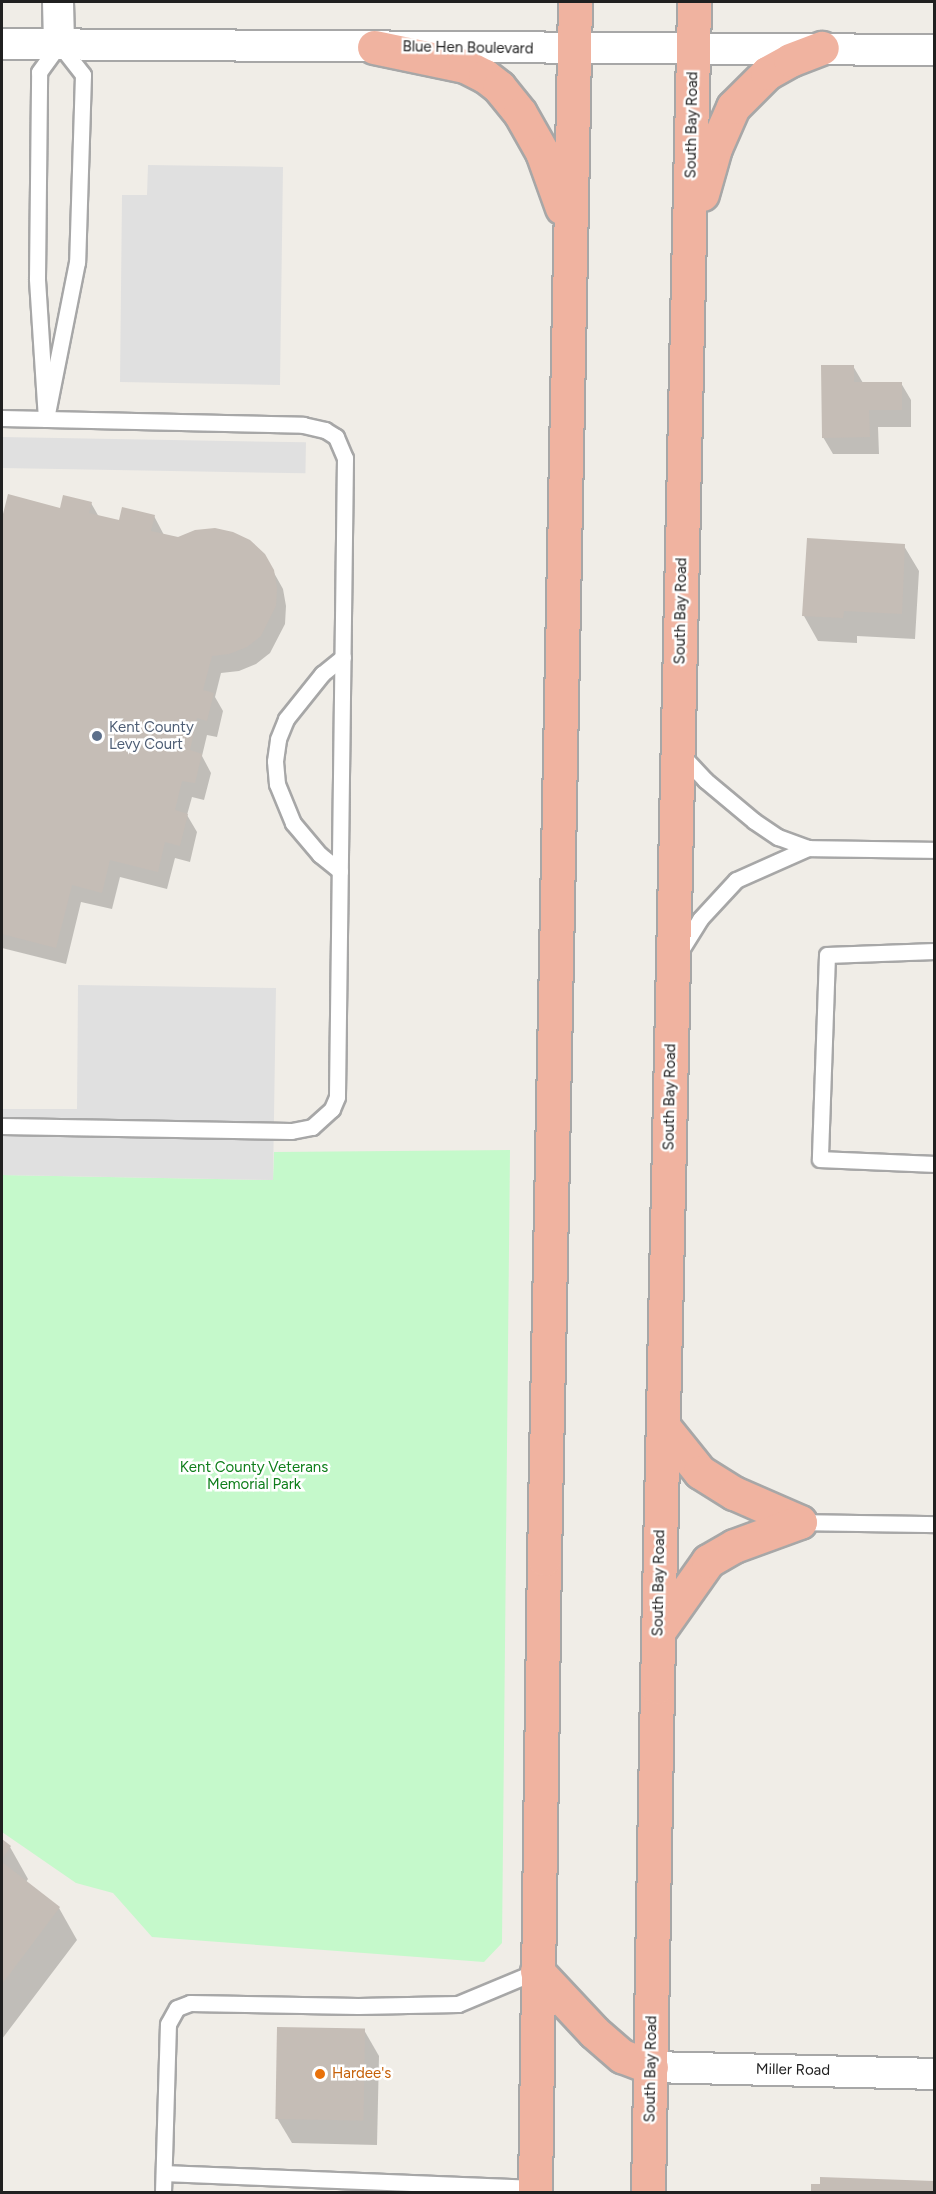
<!DOCTYPE html>
<style>
body{margin:0}
#map{position:relative;width:936px;height:2194px;overflow:hidden;background:#f0ede7;font-family:Figtree,sans-serif}
div>[style]{position:absolute}
.park>*{inset:0;background:#c5f9cb}
.parking>*{inset:0;background:#e0e0e0;transform-origin:0 0}
.shadow>*{inset:0;background:#0003}
.building>*{inset:0;background:#c5bdb6;transform-origin:0 0}
.roads{filter:drop-shadow(2px 0 #a7a7a7) drop-shadow(-2px 0 #a7a7a7) drop-shadow(0 2px #a7a7a7) drop-shadow(0 -2px #a7a7a7)}
.service>*{height:15px;margin:-7.5px;padding:0 7.5px;transform-origin:7.5px;border-radius:7.5px;background:#fff}
.minor>*{height:30px;margin:-15px;padding:0 15px;transform-origin:15px;border-radius:15px;background:#fff}
.trunk>*{height:33px;margin:-16.5px;padding:0 16.5px;transform-origin:16.5px;border-radius:16.5px;background:#f0b3a0}
.dots>*{width:16px;height:16px;translate:-50% -50%;box-sizing:border-box;border:3px solid #fff;border-radius:50%}
span{translate:-50% -50%;white-space:nowrap;text-align:center;line-height:1.15;-webkit-text-stroke:5px #fff;paint-order:stroke}
.street-label{font-size:15px;color:#202020}
.service-label{font-size:15px;color:#4e5e75}
.left{translate:0 -50%;text-align:left}
.park-label{font-size:15px;color:#0e7e1a}
.food-label{font-size:15px;color:#c56008}
.frame{position:absolute;inset:0;border:3px solid #202020;pointer-events:none}
</style>
<div id="map">
<div class="park">
<i style="clip-path:polygon(510px 1150px,502px 1943px,484px 1962px,152px 1937px,113px 1893px,76px 1883px,2px 1832px,2px 1175px,273px 1180px,274px 1152px)"></i>
</div>
<div class="parking">
<i style="clip-path:polygon(148px 165px,283px 167px,280px 385px,120px 382px,122px 195px,147px 195px)"></i>
<i style="left:2px;top:437px;width:304px;height:31px;rotate:1deg"></i>
<i style="clip-path:polygon(78px 985px,276px 988px,273px 1180px,2px 1175px,2px 1109px,77px 1109px)"></i>
</div>
<div class="shadow">
<i style="clip-path:polygon(853px 366px,863px 383px,901px 383px,911px 400px,911px 427px,878px 427px,879px 454px,833px 454px,823px 437px)"></i>
<i style="clip-path:polygon(9px 496px,61px 509px,91px 503px,99px 517px,120px 522px,154px 516px,164px 535px,264px 555px,283px 589px,286px 606px,285px 624px,270px 653px,256px 664px,239px 671px,221px 673px,215px 697px,223px 711px,217px 737px,207px 735px,202px 756px,211px 773px,204px 800px,192px 797px,187px 815px,197px 832px,190px 862px,175px 858px,167px 889px,120px 877px,112px 909px,81px 902px,66px 964px,2px 948px,2px 525px)"></i>
<i style="clip-path:polygon(904px 546px,919px 571px,915px 639px,857px 636px,857px 643px,818px 641px,804px 616px)"></i>
<i style="clip-path:polygon(2px 1841px,10px 1847px,28px 1879px,26px 1882px,59px 1908px,77px 1940px,2px 2039px)"></i>
<i style="clip-path:polygon(364px 2030px,379px 2056px,377px 2145px,292px 2143px,277px 2118px)"></i>
<i style="clip-path:polygon(821px 2178px,934px 2182px,934px 2192px,813px 2192px,813px 2185px,821px 2185px)"></i>
</div>
<div class="building">
<i style="clip-path:polygon(821px 365px,854px 365px,854px 382px,902px 382px,902px 410px,869px 410px,870px 437px,822px 438px)"></i>
<i style="clip-path:polygon(8px 494px,60px 508px,63px 495px,92px 502px,89px 513px,119px 520px,122px 507px,155px 515px,151px 531px,178px 537px,195px 530px,215px 528px,233px 532px,250px 540px,265px 554px,274px 570px,277px 588px,276px 606px,261px 636px,247px 647px,229px 654px,212px 656px,203px 690px,214px 693px,207px 721px,197px 718px,190px 750px,202px 754px,195px 783px,182px 781px,175px 810px,188px 814px,180px 846px,165px 842px,158px 872px,110px 860px,102px 893px,72px 885px,56px 948px,2px 934px,2px 518px)"></i>
<i style="clip-path:polygon(807px 538px,905px 544px,902px 614px,844px 611px,843px 618px,802px 616px)"></i>
<i style="clip-path:polygon(2px 1839px,11px 1846px,2px 1859px)"></i>
<i style="clip-path:polygon(2px 1862px,60px 1907px,2px 1984px)"></i>
<i style="left:277px;top:2027px;width:88px;height:92px;rotate:1deg"></i>
<i style="clip-path:polygon(820px 2177px,934px 2181px,934px 2192px,811px 2192px,811px 2184px,820px 2184px)"></i>
</div>
<div class="roads">
<div class="service">
<i style="left:59px;top:44px;width:39px;rotate:52deg"></i>
<i style="left:83px;top:75px;width:187px;rotate:91.8deg"></i>
<i style="left:77px;top:262px;width:160px;rotate:101.2deg"></i>
<i style="left:46px;top:419px;width:141px;rotate:-93.7deg"></i>
<i style="left:37px;top:278px;width:206px;rotate:-89.4deg"></i>
<i style="left:39px;top:72px;width:34px;rotate:-54deg"></i>
<i style="left:2px;top:418px;width:301px;rotate:1.3deg"></i>
<i style="left:303px;top:425px;width:23px;rotate:13deg"></i>
<i style="left:325px;top:430px;width:13px;rotate:32deg"></i>
<i style="left:336px;top:437px;width:23px;rotate:67deg"></i>
<i style="left:345px;top:458px;width:639px;rotate:90.72deg"></i>
<i style="left:337px;top:1097px;width:13px;rotate:113deg"></i>
<i style="left:332px;top:1109px;width:27px;rotate:138deg"></i>
<i style="left:312px;top:1127px;width:21px;rotate:169deg"></i>
<i style="left:291px;top:1131px;width:289px;rotate:-179deg"></i>
<i style="left:680px;top:753px;width:37px;rotate:47deg"></i>
<i style="left:705px;top:780px;width:64px;rotate:39.9deg"></i>
<i style="left:754px;top:821px;width:29px;rotate:34deg"></i>
<i style="left:778px;top:837px;width:32px;rotate:20deg"></i>
<i style="left:808px;top:848px;width:126px;rotate:0.9deg"></i>
<i style="left:340px;top:871px;width:26px;rotate:-141deg"></i>
<i style="left:320px;top:855px;width:42px;rotate:-130.2deg"></i>
<i style="left:293px;top:823px;width:42px;rotate:-112.3deg"></i>
<i style="left:277px;top:784px;width:23px;rotate:-95deg"></i>
<i style="left:275px;top:761px;width:22px;rotate:-82deg"></i>
<i style="left:278px;top:739px;width:22px;rotate:-68deg"></i>
<i style="left:286px;top:719px;width:58px;rotate:-51.3deg"></i>
<i style="left:322px;top:674px;width:27px;rotate:-39deg"></i>
<i style="left:934px;top:951px;width:107px;rotate:177.9deg"></i>
<i style="left:827px;top:955px;width:204px;rotate:92deg"></i>
<i style="left:820px;top:1159px;width:114px;rotate:2.5deg"></i>
<i style="left:679px;top:953px;width:40px;rotate:-58deg"></i>
<i style="left:700px;top:919px;width:53px;rotate:-47.3deg"></i>
<i style="left:736px;top:880px;width:79px;rotate:-24deg"></i>
<i style="left:800px;top:1522px;width:134px;rotate:0.9deg"></i>
<i style="left:164px;top:2173px;width:371px;rotate:2.3deg"></i>
<i style="left:163px;top:2192px;width:168px;rotate:-88.3deg"></i>
<i style="left:168px;top:2024px;width:18px;rotate:-61deg"></i>
<i style="left:177px;top:2008px;width:14px;rotate:-21deg"></i>
<i style="left:190px;top:2003px;width:168px;rotate:1deg"></i>
<i style="left:358px;top:2006px;width:100px;rotate:-1.1deg"></i>
<i style="left:458px;top:2004px;width:86px;rotate:-22.7deg"></i>
</div>
<div class="minor">
<i style="left:58px;top:2px;width:42px;rotate:88.6deg"></i>
<i style="left:2px;top:44px;width:932px;rotate:0.37deg"></i>
<i style="left:651px;top:2067px;width:283px;rotate:1.4deg"></i>
</div>
<div class="trunk">
<i style="left:374px;top:47px;width:93px;rotate:11.8deg"></i>
<i style="left:465px;top:66px;width:22px;rotate:27deg"></i>
<i style="left:485px;top:76px;width:18px;rotate:38deg"></i>
<i style="left:499px;top:87px;width:33px;rotate:51deg"></i>
<i style="left:520px;top:113px;width:45px;rotate:60.6deg"></i>
<i style="left:542px;top:152px;width:59px;rotate:70.3deg"></i>
<i style="left:702px;top:194px;width:48px;rotate:-74.2deg"></i>
<i style="left:715px;top:148px;width:45px;rotate:-66.3deg"></i>
<i style="left:733px;top:107px;width:48px;rotate:-45deg"></i>
<i style="left:767px;top:73px;width:26px;rotate:-29deg"></i>
<i style="left:790px;top:60px;width:34px;rotate:-21deg"></i>
<i style="left:663px;top:1426px;width:59px;rotate:51.2deg"></i>
<i style="left:700px;top:1472px;width:40px;rotate:32deg"></i>
<i style="left:734px;top:1493px;width:72px;rotate:23.7deg"></i>
<i style="left:658px;top:1632px;width:87px;rotate:-54.8deg"></i>
<i style="left:708px;top:1561px;width:30px;rotate:-30deg"></i>
<i style="left:734px;top:1546px;width:70px;rotate:-20deg"></i>
<i style="left:537px;top:1971px;width:83px;rotate:46.9deg"></i>
<i style="left:594px;top:2032px;width:37px;rotate:41deg"></i>
<i style="left:622px;top:2056px;width:31px;rotate:21deg"></i>
<i style="left:535px;top:2192px;width:633px;rotate:-89.19deg"></i>
<i style="left:544px;top:1559px;width:1557px;rotate:-88.86deg"></i>
<i style="left:648px;top:2192px;width:505px;rotate:-88.98deg"></i>
<i style="left:657px;top:1687px;width:1685px;rotate:-88.74deg"></i>
</div>
</div>
<div class="dots">
<i style="left:97px;top:736px;background:#5c6f8a"></i>
<i style="left:320px;top:2074px;background:#e8710a"></i>
</div>
<div class="street-label">
<span style="left:468px;top:48px;rotate:1deg">Blue Hen Boulevard</span>
<span style="left:692px;top:125px;rotate:-89deg">South Bay Road</span>
<span style="left:681px;top:611px;rotate:-89deg">South Bay Road</span>
<span style="left:670px;top:1097px;rotate:-89deg">South Bay Road</span>
<span style="left:659px;top:1583px;rotate:-89deg">South Bay Road</span>
<span style="left:651px;top:2069px;rotate:-89deg">South Bay Road</span>
<span style="left:793px;top:2070px;rotate:1deg">Miller Road</span>
</div>
<div class="service-label">
<span class="left" style="left:109px;top:736px">Kent County<br>Levy Court</span>
</div>
<div class="park-label">
<span style="left:254px;top:1476px">Kent County Veterans<br>Memorial Park</span>
</div>
<div class="food-label">
<span class="left" style="left:332px;top:2074px">Hardee's</span>
</div>
<div class="frame"></div>
</div>
